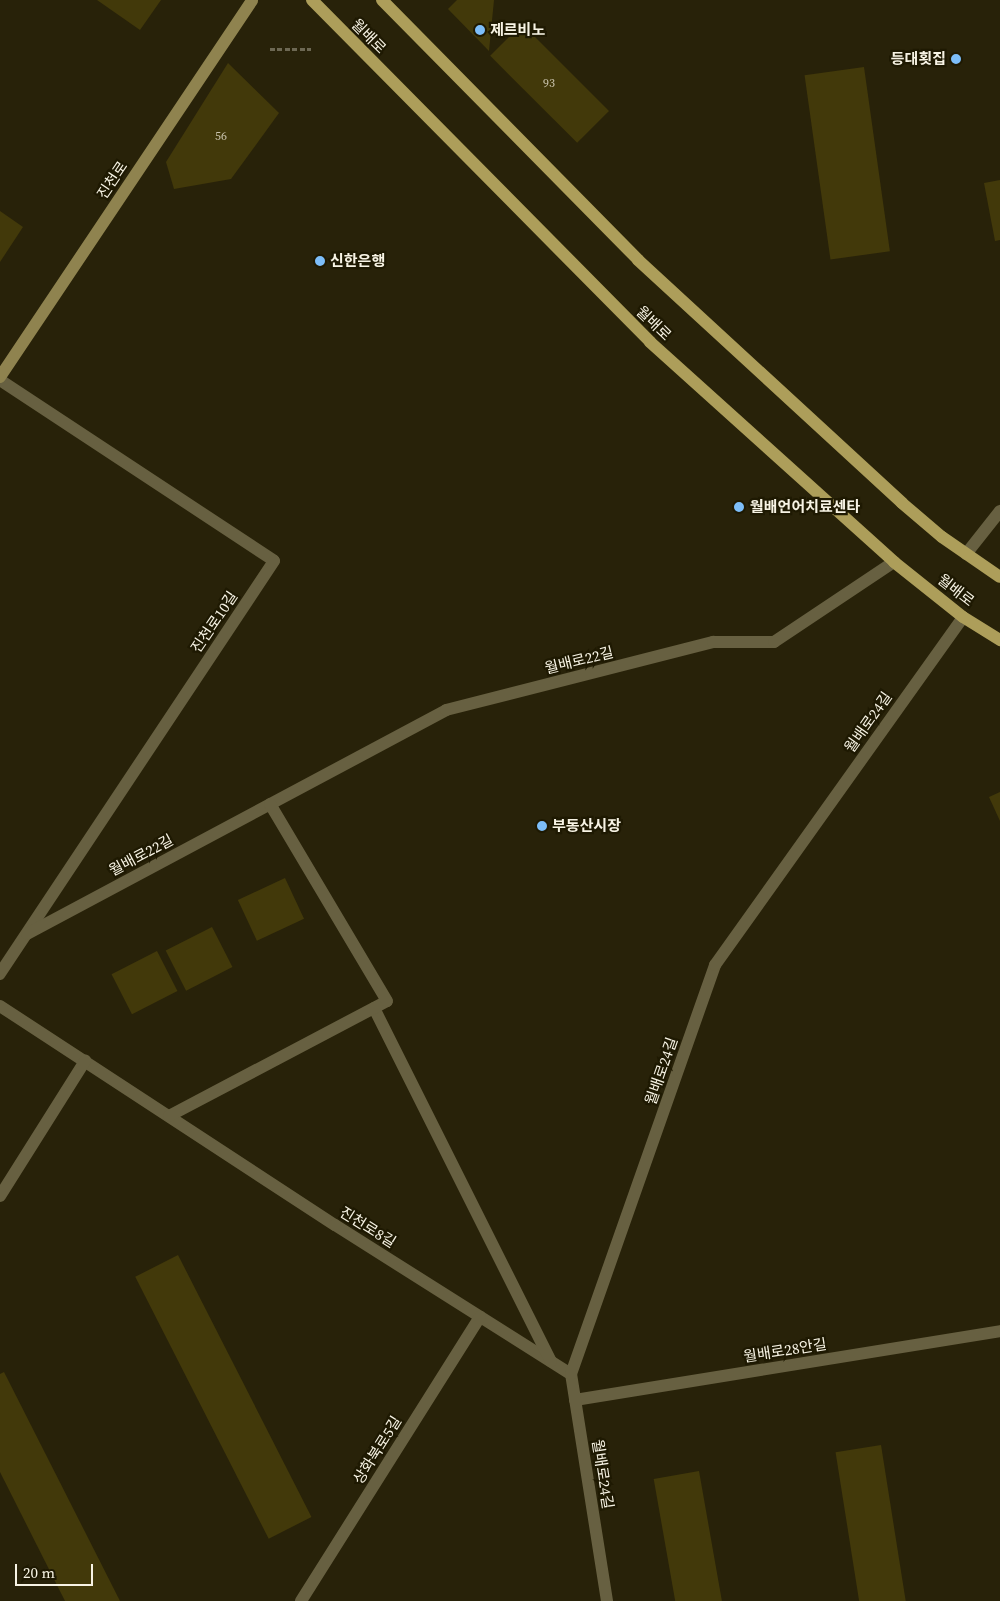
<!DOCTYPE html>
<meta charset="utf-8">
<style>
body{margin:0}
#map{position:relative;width:1000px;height:1601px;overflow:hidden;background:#282209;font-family:"Source Serif 4","Noto Sans KR",serif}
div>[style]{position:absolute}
.building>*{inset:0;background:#42390a;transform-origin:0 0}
.path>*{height:3px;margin-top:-1.5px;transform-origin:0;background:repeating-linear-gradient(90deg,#6d6853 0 5px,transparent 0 7.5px)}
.street>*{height:12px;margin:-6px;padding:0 6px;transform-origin:6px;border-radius:6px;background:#676041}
.secondary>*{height:12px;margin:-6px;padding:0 6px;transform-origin:6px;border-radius:6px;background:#8f834f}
.primary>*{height:12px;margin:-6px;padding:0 6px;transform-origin:6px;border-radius:6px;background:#ad9e5a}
.dots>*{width:14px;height:14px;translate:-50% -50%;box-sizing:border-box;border:2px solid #1e1902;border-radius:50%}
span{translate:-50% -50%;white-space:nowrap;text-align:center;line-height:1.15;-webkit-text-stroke:4.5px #1e1902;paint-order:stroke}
.number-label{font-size:12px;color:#cac4ae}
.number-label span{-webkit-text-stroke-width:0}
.poi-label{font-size:15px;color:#f7f3e4;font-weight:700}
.left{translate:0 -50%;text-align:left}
.right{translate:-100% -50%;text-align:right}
.street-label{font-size:15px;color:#f7f3e4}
.scale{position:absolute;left:15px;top:1564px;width:78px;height:22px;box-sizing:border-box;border:2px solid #f7f3e4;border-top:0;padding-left:6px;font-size:15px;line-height:18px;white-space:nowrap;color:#f7f3e4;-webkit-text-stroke:4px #1e1902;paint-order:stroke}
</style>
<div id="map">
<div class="building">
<i style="clip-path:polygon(97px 0,161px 0,140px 30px)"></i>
<i style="clip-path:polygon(457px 0,494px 0,489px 51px,448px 9px)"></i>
<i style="left:522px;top:24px;width:123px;height:45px;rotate:45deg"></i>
<i style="clip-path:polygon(228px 63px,279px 113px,231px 179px,174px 189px,166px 162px)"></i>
<i style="left:864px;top:67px;width:186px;height:60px;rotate:82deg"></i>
<i style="clip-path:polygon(1000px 180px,1000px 240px,995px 241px,984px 183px)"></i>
<i style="clip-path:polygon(0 211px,23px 227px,0 262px)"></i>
<i style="clip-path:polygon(1000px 792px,1000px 821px,989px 797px)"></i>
<i style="left:285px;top:878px;width:45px;height:52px;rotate:65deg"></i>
<i style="left:212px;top:927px;width:45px;height:52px;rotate:63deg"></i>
<i style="left:157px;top:951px;width:45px;height:51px;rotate:63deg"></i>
<i style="left:178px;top:1255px;width:294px;height:48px;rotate:63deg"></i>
<i style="clip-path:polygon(4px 1372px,120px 1601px,65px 1601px,0 1472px,0 1374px)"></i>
<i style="left:881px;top:1445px;width:158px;height:46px;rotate:81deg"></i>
<i style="left:699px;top:1471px;width:132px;height:46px;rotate:80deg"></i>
</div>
<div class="path">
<i style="left:270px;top:49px;width:41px"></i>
</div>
<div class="street">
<i style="left:0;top:380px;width:328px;rotate:33.4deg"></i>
<i style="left:274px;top:561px;width:496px;rotate:123.6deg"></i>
<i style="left:966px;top:554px;width:55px;rotate:-51.7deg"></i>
<i style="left:27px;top:934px;width:475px;rotate:-28.1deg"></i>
<i style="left:446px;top:710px;width:276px;rotate:-14.3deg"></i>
<i style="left:713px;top:642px;width:61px"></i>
<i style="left:774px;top:642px;width:144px;rotate:-33.7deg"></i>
<i style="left:0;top:1006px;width:400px;rotate:33.2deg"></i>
<i style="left:335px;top:1225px;width:279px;rotate:32.3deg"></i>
<i style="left:374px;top:1008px;width:395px;rotate:63.4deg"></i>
<i style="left:169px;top:1116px;width:246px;rotate:-27.8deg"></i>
<i style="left:387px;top:1001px;width:229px;rotate:-120.7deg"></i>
<i style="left:0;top:1196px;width:160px;rotate:-57.8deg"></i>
<i style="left:575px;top:1400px;width:431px;rotate:-9.2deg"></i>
<i style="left:301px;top:1601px;width:336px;rotate:-57.8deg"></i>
<i style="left:607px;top:1601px;width:230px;rotate:-99deg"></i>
<i style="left:571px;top:1374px;width:434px;rotate:-70.6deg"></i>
<i style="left:715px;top:965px;width:427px;rotate:-54.5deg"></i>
</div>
<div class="secondary">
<i style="left:0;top:377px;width:453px;rotate:-56.2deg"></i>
</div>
<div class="primary">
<i style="left:312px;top:0;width:481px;rotate:45.3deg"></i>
<i style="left:650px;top:342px;width:329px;rotate:42deg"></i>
<i style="left:894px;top:562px;width:88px;rotate:38.6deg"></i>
<i style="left:963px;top:617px;width:44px;rotate:31.9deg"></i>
<i style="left:382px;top:0;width:365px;rotate:45.4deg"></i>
<i style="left:638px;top:260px;width:359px;rotate:42.6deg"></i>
<i style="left:902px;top:503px;width:52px;rotate:40.4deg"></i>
<i style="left:942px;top:537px;width:70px;rotate:34.6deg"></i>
</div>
<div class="dots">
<i style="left:480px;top:30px;background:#7dbef9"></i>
<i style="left:956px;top:59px;background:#7dbef9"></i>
<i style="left:320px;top:261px;background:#7dbef9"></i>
<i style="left:739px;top:507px;background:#7dbef9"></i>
<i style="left:542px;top:826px;background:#7dbef9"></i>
</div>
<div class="number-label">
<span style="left:549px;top:84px">93</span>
<span style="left:221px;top:137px">56</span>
</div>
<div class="poi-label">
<span class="left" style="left:490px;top:30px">제르비노</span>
<span class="right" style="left:946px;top:59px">등대횟집</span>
<span class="left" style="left:330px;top:261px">신한은행</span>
<span class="left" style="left:750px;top:507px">월배언어치료센타</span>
<span class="left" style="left:552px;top:826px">부동산시장</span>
</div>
<div class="street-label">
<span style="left:369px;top:36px;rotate:45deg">월배로</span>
<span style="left:112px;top:180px;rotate:-56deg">진천로</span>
<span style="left:654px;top:323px;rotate:44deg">월배로</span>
<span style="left:956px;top:590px;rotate:38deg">월배로</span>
<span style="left:214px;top:622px;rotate:-56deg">진천로10길</span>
<span style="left:579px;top:660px;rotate:-14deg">월배로22길</span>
<span style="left:868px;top:722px;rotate:-55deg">월배로24길</span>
<span style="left:141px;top:855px;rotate:-28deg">월배로22길</span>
<span style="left:661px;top:1071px;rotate:-71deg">월배로24길</span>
<span style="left:368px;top:1227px;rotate:32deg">진천로8길</span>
<span style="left:785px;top:1350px;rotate:-9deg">월배로28안길</span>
<span style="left:377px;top:1450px;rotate:-58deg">상화북로5길</span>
<span style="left:603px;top:1474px;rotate:81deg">월배로24길</span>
</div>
<div class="scale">20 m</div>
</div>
